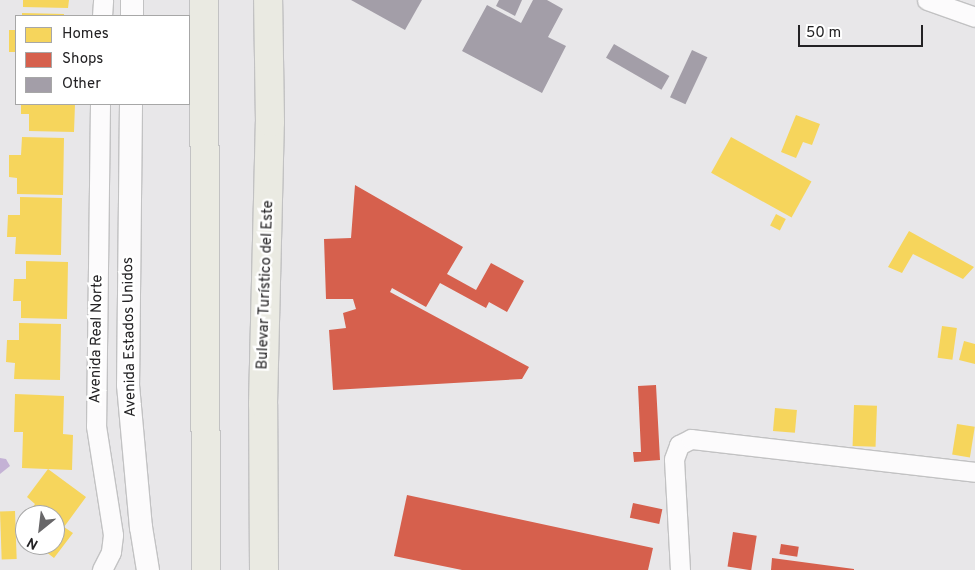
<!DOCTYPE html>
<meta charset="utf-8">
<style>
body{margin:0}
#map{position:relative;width:975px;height:570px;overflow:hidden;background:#e8e7e9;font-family:Overpass,sans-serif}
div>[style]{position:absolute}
.water>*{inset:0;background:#c4b2d5}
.homes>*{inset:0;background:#f6d55c;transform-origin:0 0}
.shops>*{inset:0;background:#d6604d;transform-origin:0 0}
.building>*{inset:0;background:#a39ea8;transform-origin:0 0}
.roads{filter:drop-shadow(1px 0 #c2c2c3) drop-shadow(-1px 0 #c2c2c3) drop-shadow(0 1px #c2c2c3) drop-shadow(0 -1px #c2c2c3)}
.minor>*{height:19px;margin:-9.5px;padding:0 9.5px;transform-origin:9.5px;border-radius:9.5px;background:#fcfbfc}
.tertiary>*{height:22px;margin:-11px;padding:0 11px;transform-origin:11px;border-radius:11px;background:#fcfbfc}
.trunk>*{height:28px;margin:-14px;padding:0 14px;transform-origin:14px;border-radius:14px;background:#eaeae2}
span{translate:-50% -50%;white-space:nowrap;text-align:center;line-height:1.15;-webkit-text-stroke:5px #fff;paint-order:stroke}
.street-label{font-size:15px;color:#232224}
.legend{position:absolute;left:15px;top:15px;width:175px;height:90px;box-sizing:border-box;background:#fff;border:1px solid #a7a7a7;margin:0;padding:6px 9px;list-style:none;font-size:15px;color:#232224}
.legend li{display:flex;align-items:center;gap:10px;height:25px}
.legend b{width:25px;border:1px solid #a7a7a7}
.north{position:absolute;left:15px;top:505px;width:50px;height:50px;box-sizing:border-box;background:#fff;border:1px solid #a7a7a7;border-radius:50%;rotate:209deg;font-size:14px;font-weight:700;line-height:20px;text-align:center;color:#232224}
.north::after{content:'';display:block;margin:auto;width:18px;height:22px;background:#686769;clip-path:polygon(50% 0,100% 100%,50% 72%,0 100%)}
.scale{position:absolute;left:798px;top:25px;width:125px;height:22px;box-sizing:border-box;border:2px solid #232224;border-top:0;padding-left:6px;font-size:15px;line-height:18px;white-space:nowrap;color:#232224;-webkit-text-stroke:4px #fff;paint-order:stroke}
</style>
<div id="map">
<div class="water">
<i style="clip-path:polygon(0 458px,6px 459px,10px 466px,0 474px)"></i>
</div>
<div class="homes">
<i style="clip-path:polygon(23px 0,69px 0,68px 8px,23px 7px)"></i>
<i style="clip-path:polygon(22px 13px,64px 14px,64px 16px,22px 16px)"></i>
<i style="left:9px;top:30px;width:7px;height:22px"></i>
<i style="clip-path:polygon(21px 104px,75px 104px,74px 132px,29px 131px,29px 114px,21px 114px)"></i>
<i style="clip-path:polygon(796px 115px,820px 124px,812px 145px,803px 142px,796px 158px,781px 152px)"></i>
<i style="clip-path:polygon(22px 137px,64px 138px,63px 195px,17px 194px,17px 178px,9px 177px,9px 155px,21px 155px)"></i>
<i style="left:731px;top:137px;width:92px;height:41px;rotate:29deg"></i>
<i style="clip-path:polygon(20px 197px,62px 198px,61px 255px,15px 254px,16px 237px,7px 237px,8px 215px,20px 215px)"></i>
<i style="left:776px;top:214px;width:11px;height:13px;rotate:27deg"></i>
<i style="clip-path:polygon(909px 231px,974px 267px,963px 279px,913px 254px,902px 273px,888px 267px)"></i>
<i style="clip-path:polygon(26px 261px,68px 262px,67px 319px,21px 318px,21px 301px,13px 301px,14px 279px,26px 279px)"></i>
<i style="clip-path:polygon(19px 323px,61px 324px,60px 380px,14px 379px,15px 363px,6px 362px,7px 340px,19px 340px)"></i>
<i style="left:942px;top:326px;width:15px;height:32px;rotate:8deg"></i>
<i style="clip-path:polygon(964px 341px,975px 344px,975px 364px,959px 360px)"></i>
<i style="clip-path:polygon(15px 394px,64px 396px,63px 434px,73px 435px,72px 470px,22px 468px,23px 432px,14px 432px)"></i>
<i style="left:854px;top:405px;width:23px;height:41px;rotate:2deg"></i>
<i style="left:775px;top:408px;width:22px;height:23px;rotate:5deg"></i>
<i style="left:957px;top:424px;width:18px;height:31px;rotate:9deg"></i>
<i style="clip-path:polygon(48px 469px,86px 497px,64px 527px,73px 533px,54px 558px,37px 545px,55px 545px,55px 515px,27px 515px,35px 504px,27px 497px)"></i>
<i style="left:15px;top:511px;width:48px;height:15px;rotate:88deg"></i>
<i style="clip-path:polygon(25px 518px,25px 536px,16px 530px)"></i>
</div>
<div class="shops">
<i style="clip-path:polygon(355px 185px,463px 247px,447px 274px,476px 290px,491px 263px,524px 281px,507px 312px,489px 302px,486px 308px,440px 283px,426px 307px,392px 288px,390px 292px,529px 367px,522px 379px,333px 390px,329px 330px,346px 328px,343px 313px,356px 309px,353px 299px,326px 299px,324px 239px,351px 238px)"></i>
<i style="clip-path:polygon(656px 385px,660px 460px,634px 462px,633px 452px,641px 452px,638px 386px)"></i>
<i style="clip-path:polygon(407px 495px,653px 548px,648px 570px,462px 570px,394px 556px)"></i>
<i style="left:633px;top:503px;width:30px;height:15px;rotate:12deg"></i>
<i style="left:733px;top:532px;width:24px;height:35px;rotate:9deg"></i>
<i style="left:781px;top:544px;width:18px;height:10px;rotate:9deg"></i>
<i style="clip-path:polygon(772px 558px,854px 569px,854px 570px,771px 570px)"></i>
</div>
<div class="building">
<i style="clip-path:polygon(351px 0,422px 0,405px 30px)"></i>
<i style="clip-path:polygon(499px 0,522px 0,515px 16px,496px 6px)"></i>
<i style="clip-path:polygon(533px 0,547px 0,563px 9px,548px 37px,566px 46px,542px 93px,462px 51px,487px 5px,521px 23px)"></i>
<i style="left:614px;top:44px;width:64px;height:16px;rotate:30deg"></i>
<i style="left:692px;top:50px;width:17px;height:52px;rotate:25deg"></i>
</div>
<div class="roads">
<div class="minor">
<i style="left:927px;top:0;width:51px;rotate:19.5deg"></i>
<i style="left:102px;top:16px;width:16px;rotate:-86deg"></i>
<i style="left:100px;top:104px;width:322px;rotate:90.7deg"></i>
<i style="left:96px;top:426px;width:110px;rotate:81.1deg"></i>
<i style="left:113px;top:535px;width:17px;rotate:97deg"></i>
<i style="left:111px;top:552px;width:20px;rotate:117deg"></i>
<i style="left:680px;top:570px;width:111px;rotate:-93.1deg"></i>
<i style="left:674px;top:459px;width:15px;rotate:-70deg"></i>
<i style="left:679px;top:445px;width:13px;rotate:-27deg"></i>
<i style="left:691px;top:439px;width:286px;rotate:6.6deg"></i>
</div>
<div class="tertiary">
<i style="left:132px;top:16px;width:16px;rotate:-90deg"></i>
<i style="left:131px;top:104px;width:281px;rotate:90.6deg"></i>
<i style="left:128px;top:385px;width:143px;rotate:84.8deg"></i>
<i style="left:141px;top:527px;width:44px;rotate:80.8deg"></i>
</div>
<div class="trunk">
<i style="left:204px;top:0;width:570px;rotate:89.8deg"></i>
<i style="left:264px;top:570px;width:166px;rotate:-90.3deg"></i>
<i style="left:263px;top:404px;width:282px;rotate:-88.6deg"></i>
<i style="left:270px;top:122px;width:122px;rotate:-90.9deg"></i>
</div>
</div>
<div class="street-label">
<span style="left:266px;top:285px;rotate:-88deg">Bulevar Turístico del Este</span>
<span style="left:130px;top:337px;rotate:-91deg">Avenida Estados Unidos</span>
<span style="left:97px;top:339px;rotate:-89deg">Avenida Real Norte</span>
</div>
<ul class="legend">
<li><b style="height:14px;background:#f6d55c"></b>Homes</li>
<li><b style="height:14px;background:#d6604d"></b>Shops</li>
<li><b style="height:14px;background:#a39ea8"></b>Other</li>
</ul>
<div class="north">N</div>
<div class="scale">50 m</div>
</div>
